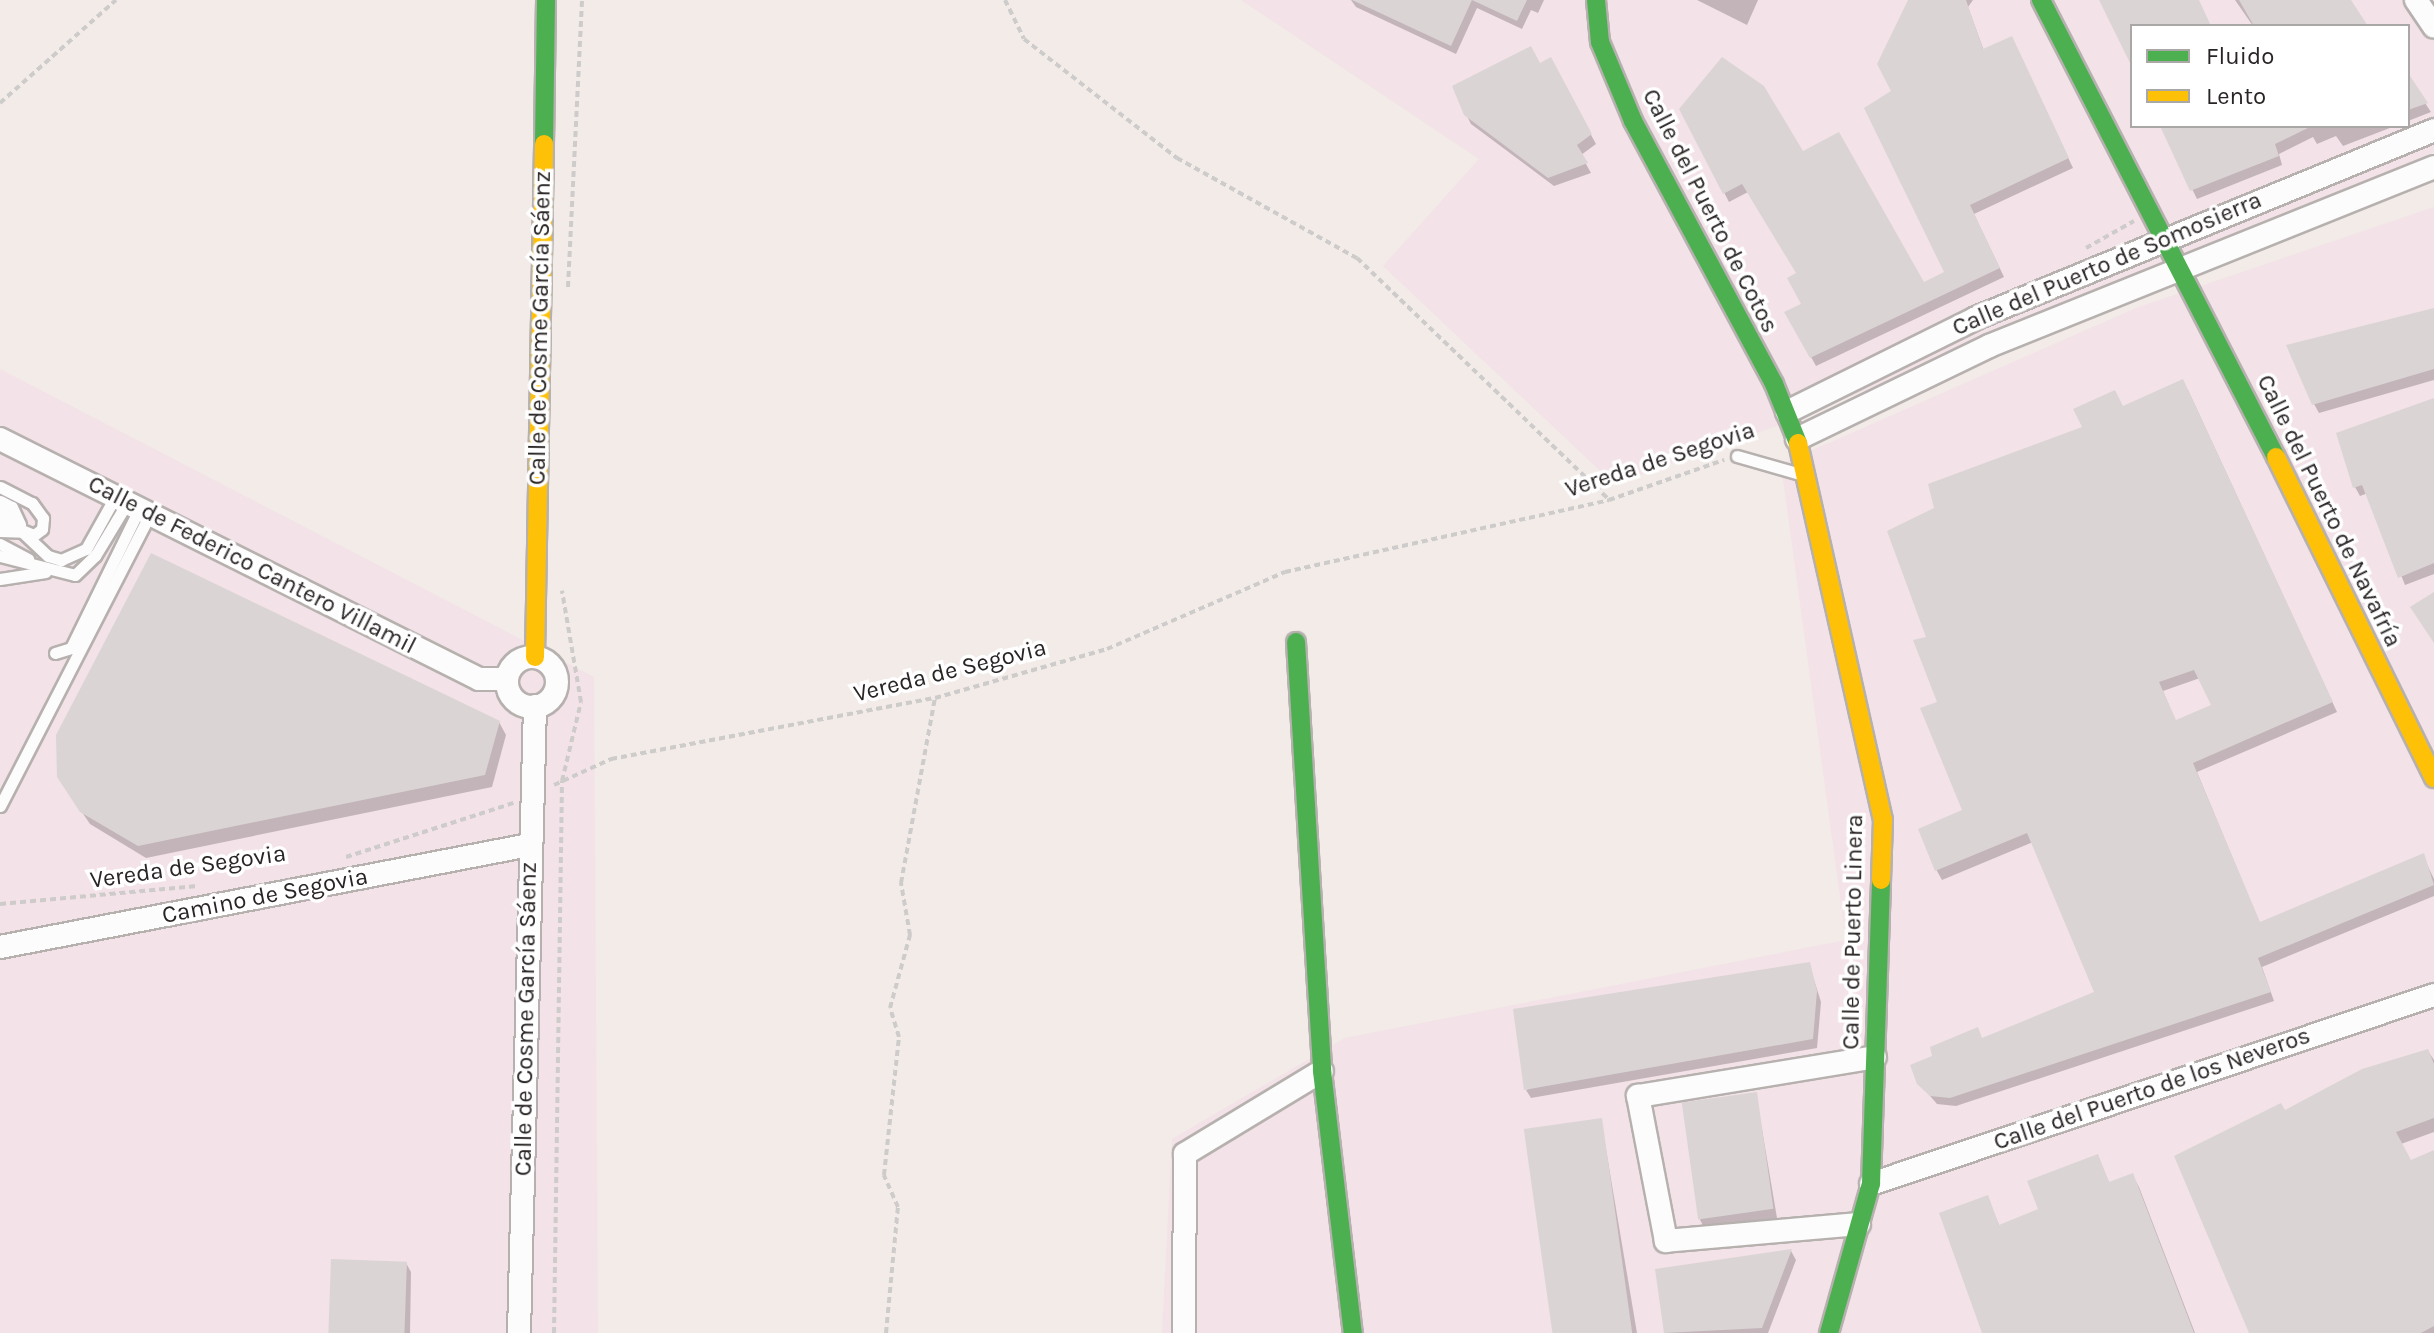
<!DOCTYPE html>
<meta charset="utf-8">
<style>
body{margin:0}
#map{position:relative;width:2434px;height:1333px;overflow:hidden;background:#f2ebe8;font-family:Karla,sans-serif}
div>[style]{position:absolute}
.industrial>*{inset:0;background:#f3e2e7}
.shadow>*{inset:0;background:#0003}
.building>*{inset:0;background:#dad4d4;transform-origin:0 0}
.path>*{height:4px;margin-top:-2px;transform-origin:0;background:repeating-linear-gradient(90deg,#cecbcb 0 6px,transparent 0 10px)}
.roads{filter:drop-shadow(2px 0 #b6b1af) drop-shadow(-2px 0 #b6b1af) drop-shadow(0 2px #b6b1af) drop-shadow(0 -2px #b6b1af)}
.lane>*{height:11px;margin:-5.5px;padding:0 5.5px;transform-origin:5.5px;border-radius:5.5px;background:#fdfcfc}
.street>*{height:22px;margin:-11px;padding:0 11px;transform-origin:11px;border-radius:11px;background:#fdfcfc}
.street>.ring{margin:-11px;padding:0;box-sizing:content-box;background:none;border:22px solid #fdfcfc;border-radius:50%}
.fast>*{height:18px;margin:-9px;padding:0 9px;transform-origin:9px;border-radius:9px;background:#4caf50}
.slow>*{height:18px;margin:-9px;padding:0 9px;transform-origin:9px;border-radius:9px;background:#ffc107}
span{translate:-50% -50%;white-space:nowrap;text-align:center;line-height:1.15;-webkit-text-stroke:7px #fff;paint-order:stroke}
.street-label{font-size:24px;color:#292524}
.legend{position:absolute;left:2130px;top:24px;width:280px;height:104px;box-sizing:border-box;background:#fff;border:2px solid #a9a8a7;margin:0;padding:10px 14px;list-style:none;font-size:24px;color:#292524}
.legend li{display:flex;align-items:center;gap:16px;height:40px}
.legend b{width:40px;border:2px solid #a9a8a7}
</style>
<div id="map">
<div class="industrial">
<i style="clip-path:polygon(evenodd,1241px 0,2434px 0,2434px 152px,1799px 418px,1614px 484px,1383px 266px,1479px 159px,1241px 0,2132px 26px,2408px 26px,2408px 126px,2132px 126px,2132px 26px)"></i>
<i style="clip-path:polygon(2434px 207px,2434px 1333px,1162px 1333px,1172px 1139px,1345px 1038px,1846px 940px,1781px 464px,2136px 308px)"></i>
<i style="clip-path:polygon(0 369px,594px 677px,598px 1333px,0 1333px)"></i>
</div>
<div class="shadow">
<i style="clip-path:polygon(1351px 0,1544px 0,1538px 13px,1531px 10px,1522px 29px,1477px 8px,1456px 54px,1356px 7px)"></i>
<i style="clip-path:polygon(1697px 0,1758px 0,1747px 25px)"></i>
<i style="clip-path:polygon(1910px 0,1973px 0,1968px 7px,1984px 51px,2016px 47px,2073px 168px,1974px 214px,2004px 277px,1816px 366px,1787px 313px,1804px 304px,1799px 274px,1748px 192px,1729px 202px,1682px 110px,1802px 154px,1924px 284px,1946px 272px,1894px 91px)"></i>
<i style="clip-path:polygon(2235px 0,2349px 0,2366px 26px,2253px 26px)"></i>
<i style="clip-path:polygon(1550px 60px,1596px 144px,1581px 155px,1591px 173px,1554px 186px,1471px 124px,1466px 114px)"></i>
<i style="clip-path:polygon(2408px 77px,2431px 112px,2408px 121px)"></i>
<i style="clip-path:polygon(2161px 126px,2395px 126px,2343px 146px,2336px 136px,2317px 144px,2313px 137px,2279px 154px,2282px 165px,2197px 199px)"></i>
<i style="clip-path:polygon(2434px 310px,2434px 380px,2319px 413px,2314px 404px)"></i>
<i style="clip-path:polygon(evenodd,2188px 390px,2337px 712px,2197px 772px,2260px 924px,2423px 856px,2434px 879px,2434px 896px,2262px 967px,2274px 1001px,1956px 1106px,1937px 1104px,1919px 1083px,1983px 1040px,2096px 993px,2033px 842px,1942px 880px,1937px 871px,1920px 830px,1964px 812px,1929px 639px,2084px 428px,2123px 408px,2188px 390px,2200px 678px,2213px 706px,2176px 722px,2163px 691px,2200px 678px)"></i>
<i style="clip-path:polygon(2434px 400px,2434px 574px,2405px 585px,2368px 493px,2360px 496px,2355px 487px)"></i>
<i style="clip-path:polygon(499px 722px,506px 735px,492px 787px,146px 858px,90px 824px,67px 790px)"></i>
<i style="clip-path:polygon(1809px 964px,1821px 1002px,1817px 1048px,1531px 1098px,1526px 1090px)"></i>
<i style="clip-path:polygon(2428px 1051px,2434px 1060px,2434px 1132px,2401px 1144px,2410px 1163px,2434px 1152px,2434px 1333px,2251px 1333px,2285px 1113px)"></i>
<i style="clip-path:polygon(1756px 1094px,1777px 1218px,1705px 1229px,1700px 1220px)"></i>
<i style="clip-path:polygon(1601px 1120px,1637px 1333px,1557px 1333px)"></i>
<i style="clip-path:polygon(2097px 1156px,2110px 1184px,2132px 1175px,2139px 1187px,2195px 1333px,1984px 1333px,1987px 1197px,2000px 1227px,2040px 1210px)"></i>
<i style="clip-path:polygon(1791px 1251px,1796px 1260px,1768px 1333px,1666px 1333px,1657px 1271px)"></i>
<i style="clip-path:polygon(406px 1263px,411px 1272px,410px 1333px,331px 1333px)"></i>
</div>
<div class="building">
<i style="clip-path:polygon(1352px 0,1527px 0,1517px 21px,1472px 0,1451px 46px)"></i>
<i style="clip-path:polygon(1908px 0,1966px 0,1983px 49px,2012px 36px,2069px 158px,1970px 205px,2000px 268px,1810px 358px,1784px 312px,1801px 304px,1787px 278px,1796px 273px,1742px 184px,1723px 194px,1679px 109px,1722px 57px,1764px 86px,1803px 151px,1839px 132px,1924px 282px,1944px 272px,1864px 108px,1891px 91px,1877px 64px)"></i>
<i style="clip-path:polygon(2099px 0,2199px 0,2211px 26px,2132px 26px,2132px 67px)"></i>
<i style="clip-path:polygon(2239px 0,2351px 0,2368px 26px,2254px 26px)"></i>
<i style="clip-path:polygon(1531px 46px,1540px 63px,1551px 57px,1592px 134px,1577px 145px,1588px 163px,1548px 178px,1464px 115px,1452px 86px)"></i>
<i style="clip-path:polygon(2408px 73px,2428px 103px,2408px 110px)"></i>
<i style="clip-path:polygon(2160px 126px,2312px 126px,2275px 144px,2279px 156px,2190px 191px)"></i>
<i style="clip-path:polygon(2434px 308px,2434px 369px,2312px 405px,2286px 345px)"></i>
<i style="clip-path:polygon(evenodd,2183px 379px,2333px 702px,2193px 763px,2260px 922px,2424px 853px,2434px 885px,2258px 958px,2271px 992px,1950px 1098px,1930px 1096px,1917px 1084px,1910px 1065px,1932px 1056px,1930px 1047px,1978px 1027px,1982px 1038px,2094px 992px,2027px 833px,1935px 871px,1918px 829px,1962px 810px,1920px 708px,1937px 702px,1913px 640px,1926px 637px,1887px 531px,1934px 508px,1928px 484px,2082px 427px,2073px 409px,2115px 390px,2123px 406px,2183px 379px,2194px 670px,2211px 705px,2176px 720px,2159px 682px,2194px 670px)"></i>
<i style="clip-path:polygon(2434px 398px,2434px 563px,2398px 578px,2362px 485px,2353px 488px,2336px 433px)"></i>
<i style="clip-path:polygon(151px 553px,500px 721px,485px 775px,138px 846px,80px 812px,57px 777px,56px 735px)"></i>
<i style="clip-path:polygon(2434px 592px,2434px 643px,2410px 607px)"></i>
<i style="clip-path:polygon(1810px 962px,1817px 991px,1813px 1039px,1524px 1090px,1513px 1009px)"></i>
<i style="clip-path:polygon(2428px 1049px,2434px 1064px,2434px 1118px,2396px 1132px,2411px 1160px,2434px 1150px,2434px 1326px,2421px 1333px,2249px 1333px,2174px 1156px,2281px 1103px,2285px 1110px,2362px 1069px)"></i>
<i style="left:1757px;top:1092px;width:118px;height:76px;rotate:82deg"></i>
<i style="left:1602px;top:1118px;width:217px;height:79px;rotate:82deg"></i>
<i style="clip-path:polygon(2098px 1154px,2109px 1182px,2133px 1173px,2194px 1333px,1982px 1333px,1939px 1213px,1988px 1195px,1999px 1225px,2038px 1209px,2027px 1181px)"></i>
<i style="clip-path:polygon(1792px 1249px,1762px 1328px,1664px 1333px,1655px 1269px)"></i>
<i style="left:331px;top:1259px;width:76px;height:74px;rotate:2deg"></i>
</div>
<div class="path">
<i style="left:1005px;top:0;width:43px;rotate:64deg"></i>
<i style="left:1024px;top:39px;width:194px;rotate:37.9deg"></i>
<i style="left:1177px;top:158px;width:206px;rotate:29.1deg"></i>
<i style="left:1357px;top:258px;width:349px;rotate:43.8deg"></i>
<i style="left:0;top:103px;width:155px;rotate:-41.6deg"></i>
<i style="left:2086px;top:248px;width:55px;rotate:-29.4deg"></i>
<i style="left:568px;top:287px;width:287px;rotate:-87.2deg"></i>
<i style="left:554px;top:785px;width:63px;rotate:-24.5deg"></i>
<i style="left:611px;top:759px;width:330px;rotate:-10.7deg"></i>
<i style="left:935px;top:698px;width:179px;rotate:-15.9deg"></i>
<i style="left:1107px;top:649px;width:194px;rotate:-23.4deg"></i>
<i style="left:1285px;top:572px;width:332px;rotate:-12.5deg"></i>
<i style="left:1609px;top:500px;width:122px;rotate:-19.2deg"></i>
<i style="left:346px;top:857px;width:176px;rotate:-17.9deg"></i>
<i style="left:0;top:904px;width:198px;rotate:-5.2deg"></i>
<i style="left:554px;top:1333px;width:552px;rotate:-89.17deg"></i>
<i style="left:562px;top:781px;width:81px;rotate:-76.5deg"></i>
<i style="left:581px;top:702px;width:113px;rotate:-99.7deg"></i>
<i style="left:886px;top:1333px;width:127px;rotate:-84.6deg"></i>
<i style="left:898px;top:1207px;width:35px;rotate:-114deg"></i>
<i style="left:884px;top:1175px;width:139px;rotate:-83.8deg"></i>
<i style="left:899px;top:1037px;width:30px;rotate:-107deg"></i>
<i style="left:890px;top:1008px;width:76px;rotate:-74.7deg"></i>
<i style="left:910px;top:935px;width:53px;rotate:-99.8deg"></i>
<i style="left:901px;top:883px;width:188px;rotate:-79.6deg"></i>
</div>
<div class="roads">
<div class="lane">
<i style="left:1737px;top:456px;width:66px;rotate:15.9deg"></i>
<i style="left:0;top:487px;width:36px;rotate:27deg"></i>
<i style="left:32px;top:503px;width:19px;rotate:54deg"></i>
<i style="left:43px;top:518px;width:11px;rotate:95deg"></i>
<i style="left:42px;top:529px;width:10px;rotate:143deg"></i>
<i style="left:34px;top:535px;width:37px;rotate:-158deg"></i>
<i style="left:0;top:501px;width:13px;rotate:27deg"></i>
<i style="left:12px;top:507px;width:19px;rotate:65deg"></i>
<i style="left:0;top:511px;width:66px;rotate:43.2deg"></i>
<i style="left:48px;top:556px;width:14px;rotate:17deg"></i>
<i style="left:61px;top:560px;width:27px;rotate:-24deg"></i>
<i style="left:86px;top:549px;width:60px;rotate:-60.9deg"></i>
<i style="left:0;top:531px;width:23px;rotate:2deg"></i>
<i style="left:0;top:544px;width:32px;rotate:28deg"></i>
<i style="left:0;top:556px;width:77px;rotate:14.2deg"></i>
<i style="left:75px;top:575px;width:28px;rotate:-44deg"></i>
<i style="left:95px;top:556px;width:62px;rotate:-58.9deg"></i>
<i style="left:0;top:579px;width:46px;rotate:-8.8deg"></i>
<i style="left:55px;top:653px;width:17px;rotate:-17deg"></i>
<i style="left:71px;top:648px;width:155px;rotate:-63.9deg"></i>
<i style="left:0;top:806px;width:328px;rotate:-62.8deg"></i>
</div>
<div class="street">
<i style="left:2416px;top:0;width:32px;rotate:56deg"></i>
<i style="left:1787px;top:412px;width:211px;rotate:-26.4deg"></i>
<i style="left:1976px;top:318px;width:495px;rotate:-22.3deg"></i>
<i style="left:0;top:439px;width:536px;rotate:26.61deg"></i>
<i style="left:479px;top:679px;width:28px"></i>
<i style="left:1797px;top:439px;width:213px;rotate:-25.8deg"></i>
<i style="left:1989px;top:346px;width:480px;rotate:-21.9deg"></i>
<i class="ring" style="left:507px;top:657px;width:28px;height:28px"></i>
<i style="left:0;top:947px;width:539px;rotate:-10.91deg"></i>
<i style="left:1871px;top:1184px;width:594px;rotate:-18.56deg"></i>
<i style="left:1859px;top:1224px;width:194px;rotate:175deg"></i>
<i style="left:1666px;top:1241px;width:148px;rotate:-100.9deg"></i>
<i style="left:1638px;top:1096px;width:240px;rotate:-9.3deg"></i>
<i style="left:519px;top:1333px;width:627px;rotate:-88.54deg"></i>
<i style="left:1184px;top:1333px;width:179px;rotate:-89.7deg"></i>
<i style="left:1185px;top:1154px;width:160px;rotate:-31.2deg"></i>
</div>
<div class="fast">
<i style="left:1596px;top:0;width:42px;rotate:84.6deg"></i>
<i style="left:1600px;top:42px;width:86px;rotate:67.3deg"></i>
<i style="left:1633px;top:121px;width:298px;rotate:61.8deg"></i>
<i style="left:1774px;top:384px;width:64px;rotate:67.9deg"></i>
<i style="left:2041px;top:0;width:514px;rotate:62.79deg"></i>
<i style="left:544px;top:144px;width:144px;rotate:-89.2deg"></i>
<i style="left:1296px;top:642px;width:430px;rotate:86.5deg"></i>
<i style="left:1322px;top:1071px;width:264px;rotate:83.3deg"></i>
<i style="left:1829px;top:1333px;width:155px;rotate:-74.3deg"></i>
<i style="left:1871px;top:1184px;width:304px;rotate:-88.1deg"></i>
</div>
<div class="slow">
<i style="left:1798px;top:443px;width:386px;rotate:77.3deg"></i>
<i style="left:1883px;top:820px;width:60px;rotate:91.9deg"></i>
<i style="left:2276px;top:457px;width:358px;rotate:63.8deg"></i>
<i style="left:535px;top:657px;width:513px;rotate:-88.99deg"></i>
</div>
</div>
<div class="street-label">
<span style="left:1710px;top:211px;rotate:63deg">Calle del Puerto de Cotos</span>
<span style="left:2107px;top:264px;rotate:-23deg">Calle del Puerto de Somosierra</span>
<span style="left:540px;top:328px;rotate:-89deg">Calle de Cosme García Sáenz</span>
<span style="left:1660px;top:460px;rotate:-18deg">Vereda de Segovia</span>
<span style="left:2329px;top:511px;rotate:64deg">Calle del Puerto de Navafría</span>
<span style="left:252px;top:565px;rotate:27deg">Calle de Federico Cantero Villamil</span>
<span style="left:950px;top:671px;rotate:-14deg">Vereda de Segovia</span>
<span style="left:188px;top:867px;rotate:-8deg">Vereda de Segovia</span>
<span style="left:265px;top:896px;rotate:-11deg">Camino de Segovia</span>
<span style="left:1853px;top:932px;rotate:-89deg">Calle de Puerto Linera</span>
<span style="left:526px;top:1019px;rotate:-89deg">Calle de Cosme García Sáenz</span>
<span style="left:2152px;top:1089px;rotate:-19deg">Calle del Puerto de los Neveros</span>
</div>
<ul class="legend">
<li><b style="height:10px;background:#4caf50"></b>Fluido</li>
<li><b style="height:10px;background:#ffc107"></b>Lento</li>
</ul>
</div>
